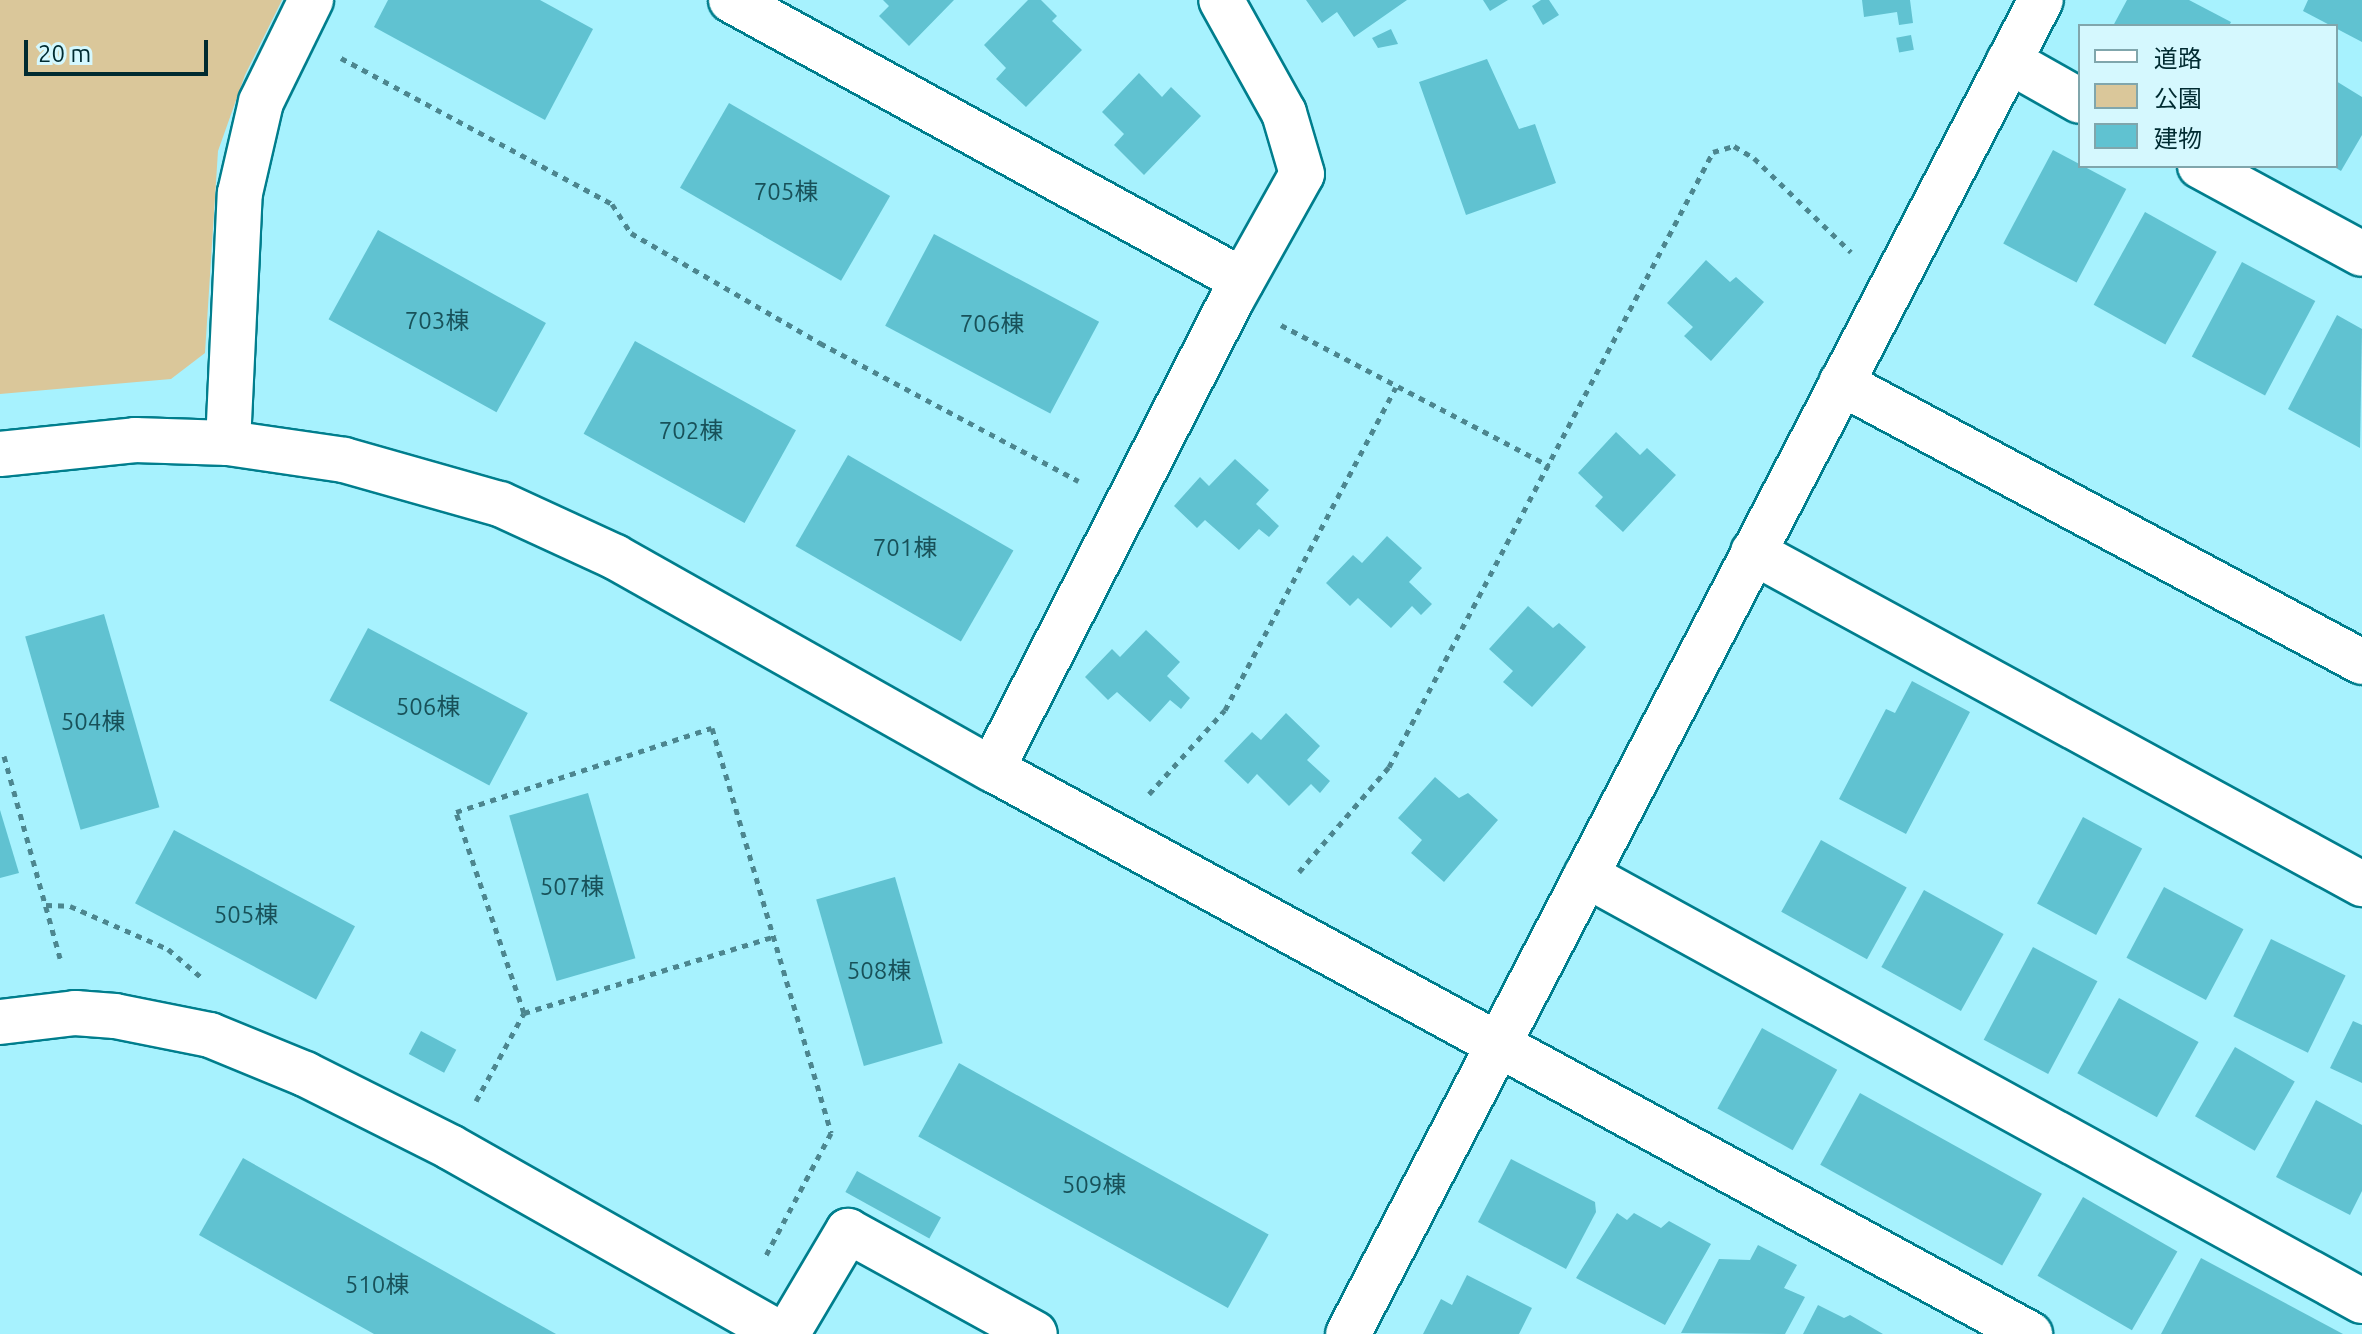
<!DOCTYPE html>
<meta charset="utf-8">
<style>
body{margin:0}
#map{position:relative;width:2362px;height:1334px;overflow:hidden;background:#a7f2fe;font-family:Ubuntu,"Noto Sans JP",sans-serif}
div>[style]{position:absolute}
.green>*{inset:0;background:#dac79a}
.building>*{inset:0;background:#60c2d1;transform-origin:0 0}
.path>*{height:5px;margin-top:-2.5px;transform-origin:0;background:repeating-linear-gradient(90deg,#4c868f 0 6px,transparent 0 12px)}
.roads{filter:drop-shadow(2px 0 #007e8d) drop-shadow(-2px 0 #007e8d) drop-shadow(0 2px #007e8d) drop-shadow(0 -2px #007e8d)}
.minor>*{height:44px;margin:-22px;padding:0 22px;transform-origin:22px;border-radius:22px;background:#fff}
span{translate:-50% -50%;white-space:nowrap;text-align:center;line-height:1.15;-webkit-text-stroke:6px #d5f8fe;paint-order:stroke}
.number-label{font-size:24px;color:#185159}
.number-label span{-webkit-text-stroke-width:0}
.legend{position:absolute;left:2078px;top:24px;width:260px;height:144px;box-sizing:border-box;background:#d5f8fe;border:2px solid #80a6ac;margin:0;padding:10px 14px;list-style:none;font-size:24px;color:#002b31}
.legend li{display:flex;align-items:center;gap:16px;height:40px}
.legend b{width:40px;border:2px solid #80a6ac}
.scale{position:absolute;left:24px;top:40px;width:184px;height:36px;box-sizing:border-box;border:4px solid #002b31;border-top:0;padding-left:10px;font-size:24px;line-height:28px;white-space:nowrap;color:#002b31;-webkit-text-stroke:6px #d5f8fe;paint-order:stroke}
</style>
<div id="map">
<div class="green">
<i style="clip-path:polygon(0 0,282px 0,245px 75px,218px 151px,205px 353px,171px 379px,0 394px)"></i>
</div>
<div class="building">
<i style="clip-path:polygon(388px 0,540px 0,593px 29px,545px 120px,374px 27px)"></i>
<i style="clip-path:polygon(883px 0,954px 0,909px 46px,879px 16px,889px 6px)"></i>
<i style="clip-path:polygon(1028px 0,1041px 0,1057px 16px,1052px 21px,1082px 50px,1026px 107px,996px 79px,1006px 68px,984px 45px)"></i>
<i style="clip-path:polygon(1306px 0,1407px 0,1354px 37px,1337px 12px,1322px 23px)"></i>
<i style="clip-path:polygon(1483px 0,1508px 0,1490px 11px)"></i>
<i style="clip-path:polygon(1541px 0,1549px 0,1559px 15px,1543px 25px,1532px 6px)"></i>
<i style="clip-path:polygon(1862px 0,1910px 0,1913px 23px,1899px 25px,1897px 12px,1864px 17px)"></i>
<i style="clip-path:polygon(2127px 0,2189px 0,2231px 22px,2229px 26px,2113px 26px)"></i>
<i style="clip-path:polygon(2308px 0,2362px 0,2362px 42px,2303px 11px)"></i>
<i style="clip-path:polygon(1391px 29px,1398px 44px,1378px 48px,1372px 38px)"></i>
<i style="left:1911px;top:35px;width:15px;height:15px;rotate:79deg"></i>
<i style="clip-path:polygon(1487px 59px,1519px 129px,1535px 124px,1556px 183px,1466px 215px,1419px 82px)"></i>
<i style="clip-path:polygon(1139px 73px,1162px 97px,1171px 87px,1201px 116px,1144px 175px,1114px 145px,1124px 134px,1102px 112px)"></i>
<i style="clip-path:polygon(2336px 81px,2362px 97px,2362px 135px,2341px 171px,2336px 168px)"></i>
<i style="left:729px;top:103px;width:186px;height:98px;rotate:30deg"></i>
<i style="left:2053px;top:150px;width:83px;height:106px;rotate:28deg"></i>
<i style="left:2145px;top:212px;width:82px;height:106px;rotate:29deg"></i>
<i style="left:378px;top:230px;width:192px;height:102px;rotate:29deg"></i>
<i style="left:934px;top:234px;width:187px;height:104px;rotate:28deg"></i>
<i style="clip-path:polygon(1706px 260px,1730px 282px,1736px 277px,1764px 302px,1711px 361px,1684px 336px,1693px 327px,1667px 303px)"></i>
<i style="left:2242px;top:262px;width:83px;height:107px;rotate:28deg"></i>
<i style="clip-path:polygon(2337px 315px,2362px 329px,2360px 448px,2288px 409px)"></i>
<i style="left:635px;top:341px;width:184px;height:106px;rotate:29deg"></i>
<i style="clip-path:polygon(1616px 432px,1640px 455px,1647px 448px,1676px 475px,1623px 532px,1595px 506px,1603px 497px,1578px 473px)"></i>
<i style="left:848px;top:455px;width:191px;height:105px;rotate:30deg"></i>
<i style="clip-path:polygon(1235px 459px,1269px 490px,1256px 504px,1279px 526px,1269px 537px,1259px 529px,1239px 550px,1205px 520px,1197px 528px,1174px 506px,1200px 477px,1209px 486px)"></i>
<i style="clip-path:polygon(1387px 536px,1422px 568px,1409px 582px,1432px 604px,1421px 615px,1412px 606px,1391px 628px,1358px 598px,1350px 606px,1326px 583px,1353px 555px,1362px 563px)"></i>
<i style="clip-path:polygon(1528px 606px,1553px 628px,1559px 623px,1586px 647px,1532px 707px,1503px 682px,1513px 671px,1489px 649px)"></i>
<i style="left:104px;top:614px;width:201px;height:82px;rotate:74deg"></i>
<i style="left:368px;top:628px;width:181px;height:82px;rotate:28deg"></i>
<i style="clip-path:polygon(1146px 630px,1180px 662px,1167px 676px,1190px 698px,1181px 709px,1170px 700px,1150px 722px,1117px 692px,1108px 700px,1085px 677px,1112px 649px,1120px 657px)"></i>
<i style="clip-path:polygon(1912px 681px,1970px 712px,1906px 834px,1839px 799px,1886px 709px,1895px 713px)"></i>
<i style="clip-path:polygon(1286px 713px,1320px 746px,1307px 760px,1330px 781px,1320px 793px,1311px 784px,1289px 806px,1257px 774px,1248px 784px,1224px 761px,1252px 732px,1261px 740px)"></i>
<i style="clip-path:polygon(1435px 777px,1459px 798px,1468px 793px,1498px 820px,1444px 882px,1411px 853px,1422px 840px,1398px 818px)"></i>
<i style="left:588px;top:793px;width:172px;height:82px;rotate:74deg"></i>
<i style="clip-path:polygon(0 810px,19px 873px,0 878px)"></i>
<i style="left:2083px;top:817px;width:67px;height:98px;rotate:28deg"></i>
<i style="left:174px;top:830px;width:205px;height:83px;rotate:28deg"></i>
<i style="left:1821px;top:840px;width:98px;height:82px;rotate:29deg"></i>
<i style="left:895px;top:877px;width:173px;height:82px;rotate:74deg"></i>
<i style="left:2164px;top:887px;width:90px;height:80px;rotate:28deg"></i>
<i style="left:1924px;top:890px;width:91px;height:88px;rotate:29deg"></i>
<i style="left:2271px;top:939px;width:83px;height:86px;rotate:26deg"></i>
<i style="left:2033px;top:947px;width:73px;height:105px;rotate:28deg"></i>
<i style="left:2119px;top:998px;width:91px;height:86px;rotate:29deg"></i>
<i style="clip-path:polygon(2353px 1021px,2362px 1025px,2362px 1083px,2330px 1068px)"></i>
<i style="left:1762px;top:1028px;width:86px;height:92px;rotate:29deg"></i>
<i style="left:421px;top:1031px;width:40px;height:26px;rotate:28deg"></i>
<i style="left:2235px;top:1047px;width:69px;height:80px;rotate:30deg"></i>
<i style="left:959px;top:1063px;width:354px;height:84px;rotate:29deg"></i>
<i style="left:1860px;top:1093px;width:208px;height:82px;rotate:29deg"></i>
<i style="clip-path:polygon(2316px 1100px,2362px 1125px,2362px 1191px,2350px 1215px,2276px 1177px)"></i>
<i style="clip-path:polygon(243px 1158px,556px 1334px,374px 1334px,199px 1235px)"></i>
<i style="clip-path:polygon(1511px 1159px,1595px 1202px,1596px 1212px,1566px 1269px,1478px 1222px)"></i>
<i style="left:857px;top:1171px;width:96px;height:24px;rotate:29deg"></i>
<i style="left:2083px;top:1197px;width:109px;height:91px;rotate:30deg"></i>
<i style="clip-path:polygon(1617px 1213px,1627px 1220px,1634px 1213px,1661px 1228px,1669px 1221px,1711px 1244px,1665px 1325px,1576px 1278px)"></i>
<i style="clip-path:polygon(1758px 1245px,1797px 1265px,1784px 1288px,1805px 1297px,1785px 1334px,1681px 1333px,1719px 1259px,1750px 1260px)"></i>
<i style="clip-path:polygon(2201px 1258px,2343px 1334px,2161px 1334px)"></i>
<i style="clip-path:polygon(1467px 1275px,1532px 1308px,1519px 1334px,1423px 1334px,1441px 1299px,1452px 1305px)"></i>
<i style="clip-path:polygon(1818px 1305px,1844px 1318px,1850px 1315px,1883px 1334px,1803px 1334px)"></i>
</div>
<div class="path">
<i style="left:341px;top:58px;width:308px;rotate:28.3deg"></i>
<i style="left:612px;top:204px;width:35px;rotate:57deg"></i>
<i style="left:631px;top:233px;width:219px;rotate:30.2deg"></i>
<i style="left:820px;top:343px;width:293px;rotate:28.1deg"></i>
<i style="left:1281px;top:325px;width:303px;rotate:27.7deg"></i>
<i style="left:4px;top:756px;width:210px;rotate:74.5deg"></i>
<i style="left:1149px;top:794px;width:113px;rotate:-47.9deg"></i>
<i style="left:1225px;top:710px;width:365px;rotate:-62.1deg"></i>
<i style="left:1299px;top:872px;width:138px;rotate:-49.4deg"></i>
<i style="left:1389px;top:767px;width:695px;rotate:-62.22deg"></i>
<i style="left:1713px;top:152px;width:22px;rotate:-16deg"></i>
<i style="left:1734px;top:146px;width:23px;rotate:31deg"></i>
<i style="left:1754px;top:158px;width:135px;rotate:44.1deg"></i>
<i style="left:46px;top:905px;width:24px;rotate:2deg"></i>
<i style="left:70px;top:906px;width:107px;rotate:23.7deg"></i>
<i style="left:168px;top:949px;width:43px;rotate:40.3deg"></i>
<i style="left:524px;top:1013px;width:264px;rotate:-17deg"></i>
<i style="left:476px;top:1101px;width:100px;rotate:-61.4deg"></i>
<i style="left:524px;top:1013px;width:212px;rotate:-108.7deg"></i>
<i style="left:456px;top:812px;width:269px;rotate:-18.2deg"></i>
<i style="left:712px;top:728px;width:422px;rotate:73.6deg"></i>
<i style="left:831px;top:1133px;width:138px;rotate:118deg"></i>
</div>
<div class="roads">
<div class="minor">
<i style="left:731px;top:0;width:583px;rotate:28.72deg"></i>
<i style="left:2009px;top:61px;width:81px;rotate:29.4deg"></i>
<i style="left:2200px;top:166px;width:184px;rotate:28.5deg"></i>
<i style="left:1841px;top:383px;width:591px;rotate:28.17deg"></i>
<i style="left:228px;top:443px;width:250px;rotate:-87.3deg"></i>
<i style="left:240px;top:193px;width:93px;rotate:-77deg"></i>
<i style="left:261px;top:102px;width:114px;rotate:-63.9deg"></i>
<i style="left:0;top:454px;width:136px;rotate:-5.9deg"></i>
<i style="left:135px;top:440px;width:93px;rotate:1.8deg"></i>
<i style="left:228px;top:443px;width:117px;rotate:8.3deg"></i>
<i style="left:344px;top:460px;width:162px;rotate:15.8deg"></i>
<i style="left:500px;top:504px;width:127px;rotate:24.7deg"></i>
<i style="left:615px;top:557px;width:433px;rotate:29.4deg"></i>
<i style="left:992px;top:769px;width:1182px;rotate:28.56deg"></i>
<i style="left:1753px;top:552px;width:694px;rotate:28.6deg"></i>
<i style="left:992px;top:769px;width:528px;rotate:-62.95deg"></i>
<i style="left:1232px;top:299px;width:143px;rotate:-60.8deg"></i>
<i style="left:1302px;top:174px;width:64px;rotate:-106.4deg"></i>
<i style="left:1284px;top:113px;width:129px;rotate:-119.1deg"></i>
<i style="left:1586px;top:875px;width:885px;rotate:28.77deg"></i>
<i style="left:0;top:1022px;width:76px;rotate:-6.8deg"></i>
<i style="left:75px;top:1013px;width:40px;rotate:4.3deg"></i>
<i style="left:115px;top:1016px;width:97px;rotate:11.3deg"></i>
<i style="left:210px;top:1035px;width:103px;rotate:22.3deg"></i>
<i style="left:305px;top:1074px;width:162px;rotate:26.7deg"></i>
<i style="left:450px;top:1147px;width:379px;rotate:29.5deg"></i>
<i style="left:787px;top:1334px;width:120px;rotate:-59.4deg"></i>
<i style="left:848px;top:1231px;width:213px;rotate:28.8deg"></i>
<i style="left:1348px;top:1334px;width:1503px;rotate:-62.55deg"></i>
</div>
</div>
<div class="number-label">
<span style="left:786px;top:192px">705棟</span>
<span style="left:437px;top:321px">703棟</span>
<span style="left:992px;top:324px">706棟</span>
<span style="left:691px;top:431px">702棟</span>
<span style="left:905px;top:548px">701棟</span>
<span style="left:428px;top:707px">506棟</span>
<span style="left:93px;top:722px">504棟</span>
<span style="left:572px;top:887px">507棟</span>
<span style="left:246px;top:915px">505棟</span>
<span style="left:879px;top:971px">508棟</span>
<span style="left:1094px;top:1185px">509棟</span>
<span style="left:377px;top:1285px">510棟</span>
</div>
<ul class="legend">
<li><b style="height:10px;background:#fff"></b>道路</li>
<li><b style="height:22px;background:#dac79a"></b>公園</li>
<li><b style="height:22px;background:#60c2d1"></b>建物</li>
</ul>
<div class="scale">20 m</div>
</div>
